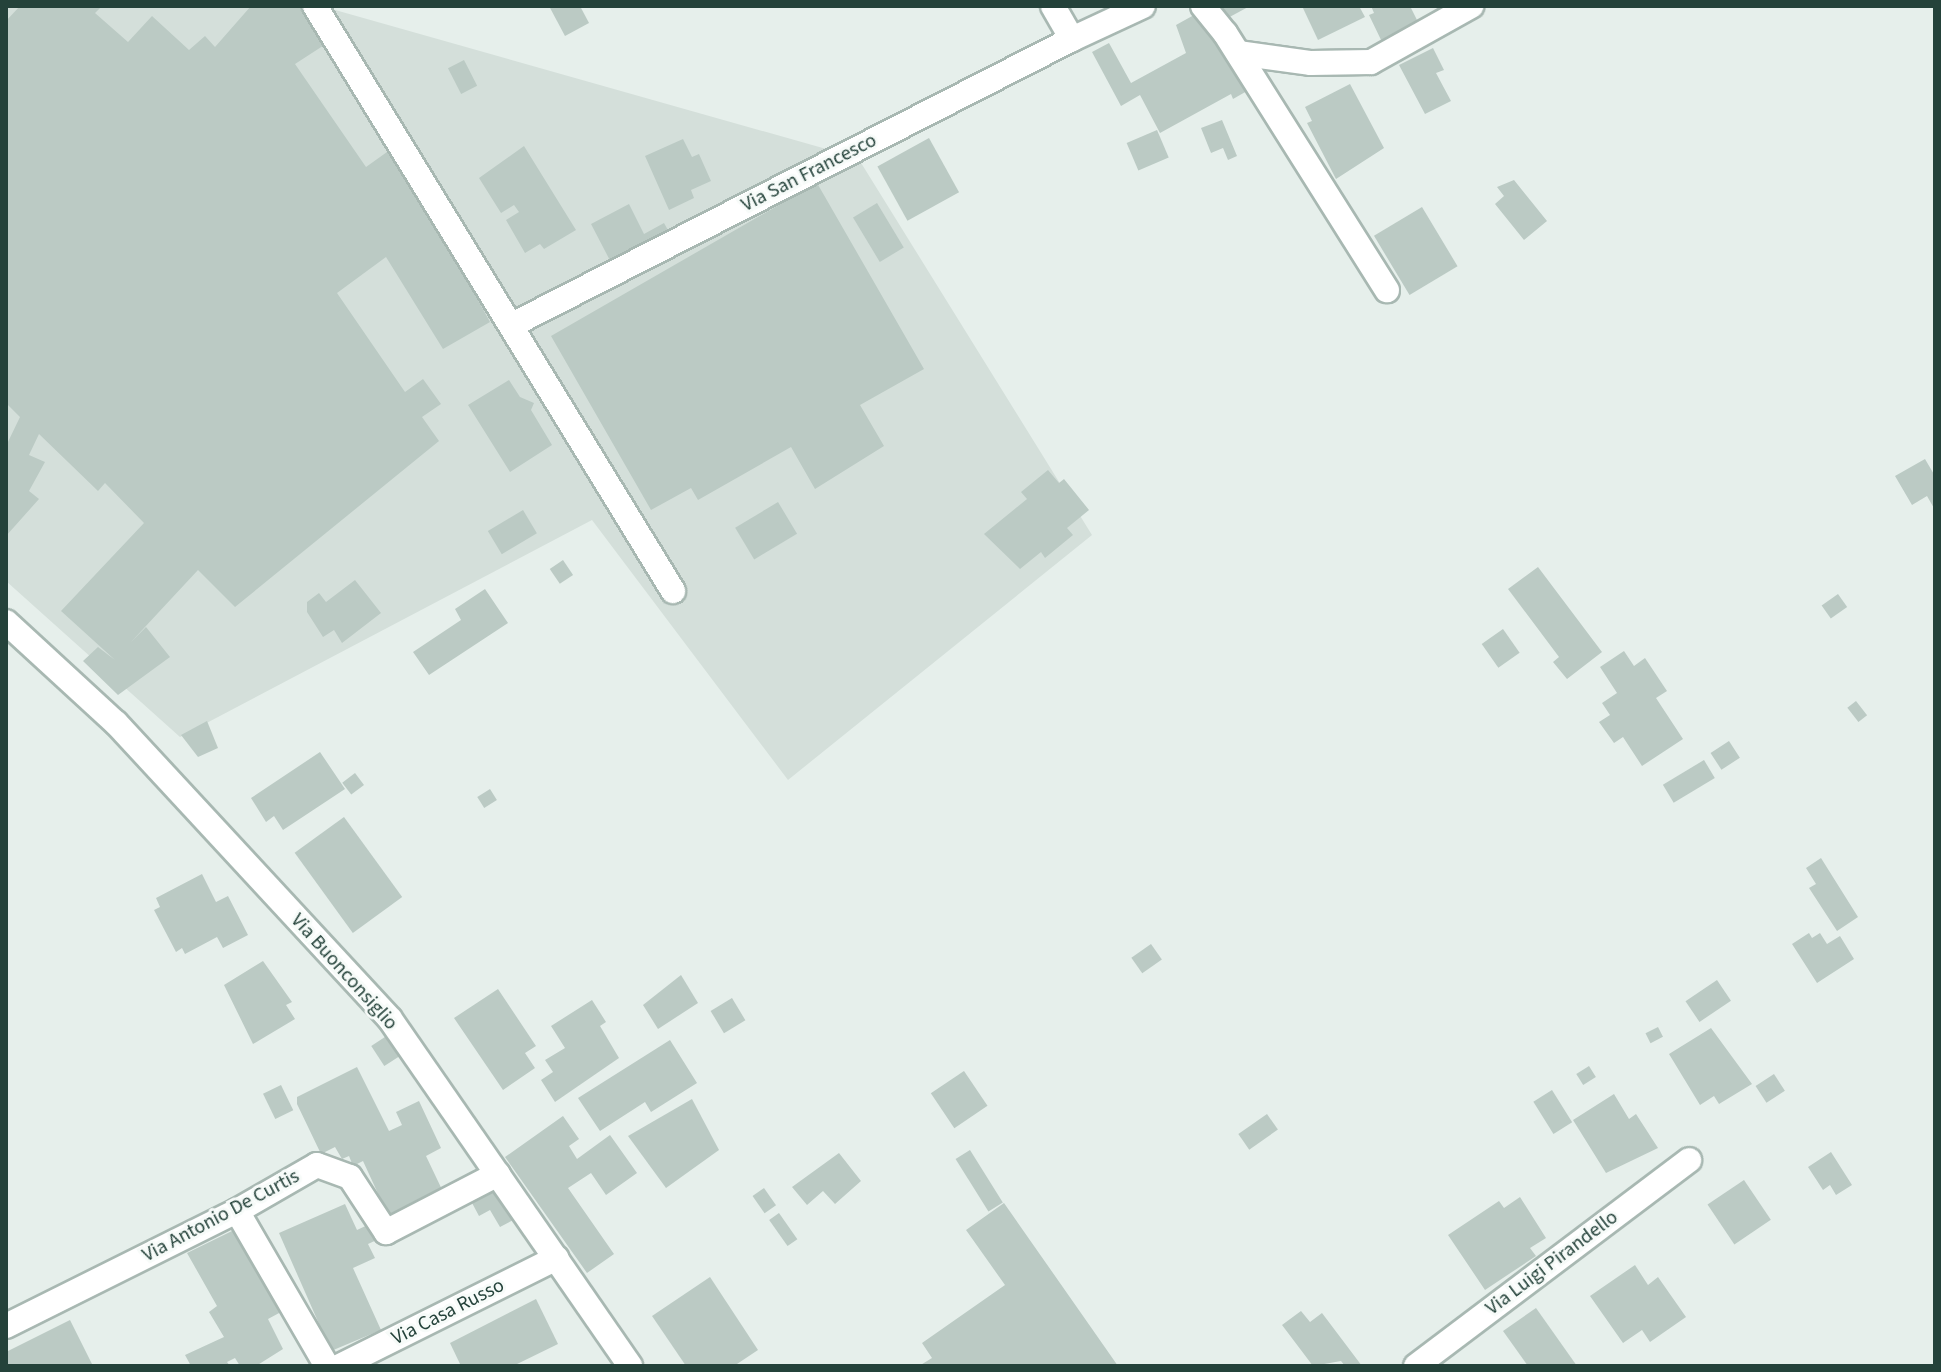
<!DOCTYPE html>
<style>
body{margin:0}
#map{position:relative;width:1941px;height:1372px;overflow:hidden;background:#e6efeb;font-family:"Source Sans 3",sans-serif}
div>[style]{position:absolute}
.built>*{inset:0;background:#d4dfda}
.building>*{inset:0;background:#bbcac4;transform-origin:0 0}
.roads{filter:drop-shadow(2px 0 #a8b8b2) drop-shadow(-2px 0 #a8b8b2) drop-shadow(0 2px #a8b8b2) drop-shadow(0 -2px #a8b8b2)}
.minor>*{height:24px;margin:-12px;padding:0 12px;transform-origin:12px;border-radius:12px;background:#fff}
span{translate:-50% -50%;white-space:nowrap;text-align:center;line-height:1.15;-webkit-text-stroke:6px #f7fbf9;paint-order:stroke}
.street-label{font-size:20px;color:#24423a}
.frame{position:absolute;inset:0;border:8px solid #24423a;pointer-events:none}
</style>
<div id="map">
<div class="built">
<i style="clip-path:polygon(6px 6px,321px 6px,858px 158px,1092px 535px,788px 780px,592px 520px,180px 737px,6px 581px)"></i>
</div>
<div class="building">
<i style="clip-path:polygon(20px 6px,102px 6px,95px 13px,128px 42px,152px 16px,189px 50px,205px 36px,215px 47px,251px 6px,310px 6px,332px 40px,295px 64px,366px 167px,394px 147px,490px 322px,443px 349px,386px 257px,337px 293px,405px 392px,423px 379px,441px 404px,422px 417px,439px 441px,235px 607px,198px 570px,131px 642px,146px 627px,170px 657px,118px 695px,83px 661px,98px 647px,115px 660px,61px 611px,144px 523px,105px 483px,98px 491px,39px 434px,29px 455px,45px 462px,29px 491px,39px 499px,6px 536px,6px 446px,20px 417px,6px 403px,6px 21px)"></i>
<i style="clip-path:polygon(549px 6px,580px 6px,589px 23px,565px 36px)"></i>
<i style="clip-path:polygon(1216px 6px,1250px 6px,1224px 20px)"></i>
<i style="clip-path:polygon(1302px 6px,1359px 6px,1365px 17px,1318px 40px)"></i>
<i style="clip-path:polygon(1371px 6px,1410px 6px,1420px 26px,1383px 44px,1369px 15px,1374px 13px)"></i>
<i style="clip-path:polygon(1203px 10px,1247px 91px,1233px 99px,1231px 94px,1160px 133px,1140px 95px,1121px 106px,1092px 52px,1109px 43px,1131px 83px,1186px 53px,1176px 25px)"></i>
<i style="clip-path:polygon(1433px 48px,1444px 70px,1436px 73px,1451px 101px,1425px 114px,1399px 65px)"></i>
<i style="left:464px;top:60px;width:29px;height:18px;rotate:63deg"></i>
<i style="clip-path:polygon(1350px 84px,1384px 148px,1336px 179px,1307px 123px,1312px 121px,1305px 107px)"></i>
<i style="clip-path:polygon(1222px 120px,1237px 156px,1228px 160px,1223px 148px,1211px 153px,1201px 128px)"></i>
<i style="left:1157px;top:130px;width:30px;height:33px;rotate:67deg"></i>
<i style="left:929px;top:138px;width:62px;height:59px;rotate:61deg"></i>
<i style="clip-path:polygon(683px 139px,692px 157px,699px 154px,711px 181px,691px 190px,694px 198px,669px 210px,645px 156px)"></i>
<i style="clip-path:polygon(524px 146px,576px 230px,544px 249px,540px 244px,525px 253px,506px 220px,519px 212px,514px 205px,501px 213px,479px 178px)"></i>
<i style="clip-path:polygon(1514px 180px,1547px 221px,1524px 240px,1495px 204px,1504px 196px,1497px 187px)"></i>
<i style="clip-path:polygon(817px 183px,924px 369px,860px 405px,884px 446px,815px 489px,791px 447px,698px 500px,691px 488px,651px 510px,551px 336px)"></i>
<i style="left:877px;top:203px;width:52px;height:28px;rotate:59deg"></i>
<i style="clip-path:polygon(629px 204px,644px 234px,664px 223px,674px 241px,616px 272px,591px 224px)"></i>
<i style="left:1422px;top:207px;width:69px;height:56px;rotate:59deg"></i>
<i style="clip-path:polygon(509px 380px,520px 397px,534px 403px,531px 410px,552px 445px,510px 472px,468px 405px)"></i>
<i style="clip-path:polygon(1925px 459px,1935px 476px,1935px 510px,1927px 496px,1912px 505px,1895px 476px)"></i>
<i style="clip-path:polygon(1048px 470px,1059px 483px,1064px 479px,1089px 510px,1067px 528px,1073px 535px,1045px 558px,1041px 552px,1020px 569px,984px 534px,1027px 499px,1021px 492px)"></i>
<i style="left:778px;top:502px;width:37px;height:50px;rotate:59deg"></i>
<i style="left:523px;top:510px;width:27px;height:41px;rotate:59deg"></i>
<i style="left:563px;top:560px;width:18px;height:16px;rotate:56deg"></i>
<i style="clip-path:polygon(1538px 567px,1602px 652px,1567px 679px,1553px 662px,1559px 657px,1508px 589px)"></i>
<i style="clip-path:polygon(355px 580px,381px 613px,342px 643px,334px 630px,323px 637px,307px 612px,307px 602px,319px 593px,326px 602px)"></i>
<i style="clip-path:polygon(485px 589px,508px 623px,429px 675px,413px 652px,461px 620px,455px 609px)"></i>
<i style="left:1838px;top:594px;width:16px;height:20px;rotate:55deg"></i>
<i style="left:1503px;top:629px;width:29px;height:26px;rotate:55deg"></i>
<i style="clip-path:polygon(1624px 651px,1634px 666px,1645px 658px,1667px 691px,1656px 698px,1683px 739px,1642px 766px,1623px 737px,1614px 743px,1599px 722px,1610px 715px,1602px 703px,1617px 693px,1600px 667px)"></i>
<i style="left:1856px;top:701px;width:18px;height:11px;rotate:52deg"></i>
<i style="clip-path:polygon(207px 721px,218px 748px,198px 757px,181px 735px)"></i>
<i style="left:1729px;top:741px;width:20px;height:22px;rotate:57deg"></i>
<i style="clip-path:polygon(320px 752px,345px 789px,283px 830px,274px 816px,266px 822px,251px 798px)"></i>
<i style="left:1704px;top:760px;width:21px;height:48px;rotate:59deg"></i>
<i style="left:355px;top:773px;width:15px;height:16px;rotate:53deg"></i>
<i style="left:490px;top:789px;width:13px;height:15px;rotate:58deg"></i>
<i style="left:344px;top:817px;width:99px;height:61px;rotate:54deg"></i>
<i style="clip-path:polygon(1821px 858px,1858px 917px,1837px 931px,1809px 888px,1816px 884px,1806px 868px)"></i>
<i style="clip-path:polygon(202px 874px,216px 902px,228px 896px,248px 935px,223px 948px,217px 937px,185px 954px,182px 948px,176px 952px,154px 910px,160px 907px,156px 898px)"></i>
<i style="clip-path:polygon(1809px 933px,1812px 938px,1820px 933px,1827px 944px,1840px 936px,1854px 959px,1817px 983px,1792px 944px)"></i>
<i style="left:1151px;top:944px;width:19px;height:24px;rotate:55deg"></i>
<i style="clip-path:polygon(263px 961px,292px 1002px,286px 1005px,295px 1019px,253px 1044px,224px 985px)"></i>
<i style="clip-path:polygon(681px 975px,698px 1003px,658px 1029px,643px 1005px)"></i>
<i style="left:1717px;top:980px;width:25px;height:38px;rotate:56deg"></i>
<i style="clip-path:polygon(498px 989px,536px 1046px,525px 1053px,535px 1068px,503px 1090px,454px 1018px)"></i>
<i style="left:732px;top:998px;width:26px;height:25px;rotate:59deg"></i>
<i style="clip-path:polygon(592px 1000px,606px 1022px,600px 1026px,619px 1058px,555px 1102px,541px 1080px,553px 1072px,545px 1060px,565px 1048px,551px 1026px)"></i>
<i style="left:1658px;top:1027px;width:11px;height:14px;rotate:63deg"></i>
<i style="clip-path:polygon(1711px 1028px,1752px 1084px,1719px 1104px,1714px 1096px,1700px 1105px,1669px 1054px)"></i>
<i style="left:388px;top:1035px;width:24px;height:20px;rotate:57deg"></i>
<i style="clip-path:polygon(670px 1040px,697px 1083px,651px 1112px,645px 1102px,600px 1131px,578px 1098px)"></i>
<i style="left:1589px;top:1066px;width:13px;height:15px;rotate:58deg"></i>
<i style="clip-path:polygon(357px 1067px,389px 1131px,402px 1125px,396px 1112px,419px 1101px,441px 1148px,426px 1156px,446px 1198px,392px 1224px,363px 1161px,353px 1166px,349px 1156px,342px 1159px,335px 1147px,321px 1154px,297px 1104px,297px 1097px)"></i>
<i style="left:964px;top:1071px;width:42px;height:40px;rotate:56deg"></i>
<i style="left:1774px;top:1074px;width:20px;height:22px;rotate:57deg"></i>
<i style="left:281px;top:1085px;width:28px;height:20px;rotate:64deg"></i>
<i style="left:1552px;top:1090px;width:38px;height:22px;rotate:58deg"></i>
<i style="clip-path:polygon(1614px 1094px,1629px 1119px,1636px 1114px,1658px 1148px,1606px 1173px,1573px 1120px)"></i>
<i style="clip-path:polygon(692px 1099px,719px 1150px,666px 1188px,628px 1136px)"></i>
<i style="left:1267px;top:1114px;width:19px;height:35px;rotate:55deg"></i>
<i style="clip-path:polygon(563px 1116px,579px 1139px,569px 1146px,577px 1159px,610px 1135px,637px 1173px,606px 1195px,591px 1173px,568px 1188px,614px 1254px,587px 1273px,505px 1157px)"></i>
<i style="left:970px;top:1150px;width:62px;height:17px;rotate:58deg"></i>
<i style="clip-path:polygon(1831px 1152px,1852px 1185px,1836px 1195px,1830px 1185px,1823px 1190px,1808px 1167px)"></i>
<i style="clip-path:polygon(839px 1153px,861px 1181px,835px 1204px,823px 1191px,807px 1205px,792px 1187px)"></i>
<i style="left:1744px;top:1180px;width:48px;height:44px;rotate:56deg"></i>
<i style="clip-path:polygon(497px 1186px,515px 1219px,500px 1227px,490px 1210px,479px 1216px,471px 1201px)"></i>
<i style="left:764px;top:1188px;width:21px;height:14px;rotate:55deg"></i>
<i style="clip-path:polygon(1520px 1197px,1546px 1238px,1530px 1248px,1536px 1256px,1485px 1290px,1448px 1235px,1499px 1201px,1504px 1208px)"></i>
<i style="clip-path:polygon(1004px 1203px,1118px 1366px,919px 1366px,932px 1358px,922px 1343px,1005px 1285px,966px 1230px)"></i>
<i style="clip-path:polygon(345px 1204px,357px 1230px,374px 1222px,381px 1238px,368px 1244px,375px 1258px,353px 1268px,381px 1330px,331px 1351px,279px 1233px)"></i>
<i style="left:779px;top:1213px;width:32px;height:12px;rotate:55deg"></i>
<i style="clip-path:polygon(234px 1230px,281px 1312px,268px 1319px,283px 1349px,256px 1366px,240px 1366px,235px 1358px,227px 1362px,230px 1366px,191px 1366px,185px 1355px,224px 1337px,209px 1312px,217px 1306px,187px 1253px)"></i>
<i style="clip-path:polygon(1635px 1265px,1648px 1285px,1658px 1277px,1686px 1317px,1650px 1342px,1642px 1330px,1623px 1343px,1590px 1296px)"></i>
<i style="clip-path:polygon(710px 1277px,758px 1350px,734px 1366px,686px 1366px,652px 1316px)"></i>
<i style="clip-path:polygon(536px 1299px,558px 1344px,513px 1366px,461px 1366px,450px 1343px)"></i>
<i style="clip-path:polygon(1536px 1308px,1577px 1366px,1528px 1366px,1503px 1331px)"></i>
<i style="clip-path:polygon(1301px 1311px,1310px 1322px,1322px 1313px,1362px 1366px,1345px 1366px,1341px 1361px,1313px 1366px,1282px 1325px)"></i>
<i style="clip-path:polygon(70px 1320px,93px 1366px,6px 1366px,6px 1352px)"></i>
</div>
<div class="roads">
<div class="minor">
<i style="left:315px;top:6px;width:686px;rotate:58.53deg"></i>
<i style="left:1203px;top:6px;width:35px;rotate:51deg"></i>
<i style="left:1225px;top:33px;width:304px;rotate:57.8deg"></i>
<i style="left:1072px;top:39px;width:78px;rotate:-24.9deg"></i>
<i style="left:1238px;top:53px;width:74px;rotate:7.8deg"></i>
<i style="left:1311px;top:63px;width:60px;rotate:-1deg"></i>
<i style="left:1371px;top:62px;width:115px;rotate:-29.2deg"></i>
<i style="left:512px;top:325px;width:629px;rotate:-27.05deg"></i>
<i style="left:1072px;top:39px;width:38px;rotate:-120deg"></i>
<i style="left:6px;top:622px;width:149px;rotate:42.6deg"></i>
<i style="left:116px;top:723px;width:403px;rotate:47.2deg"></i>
<i style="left:390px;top:1019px;width:422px;rotate:55.3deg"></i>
<i style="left:237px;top:1211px;width:179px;rotate:59.9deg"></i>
<i style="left:6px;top:1326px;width:258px;rotate:-26.5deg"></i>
<i style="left:237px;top:1211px;width:92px;rotate:-29.9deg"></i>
<i style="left:317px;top:1165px;width:35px;rotate:20deg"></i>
<i style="left:350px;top:1177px;width:66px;rotate:56.8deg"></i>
<i style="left:386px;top:1232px;width:126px;rotate:-27.4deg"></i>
<i style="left:340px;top:1366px;width:242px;rotate:-26.5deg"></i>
<i style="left:1416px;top:1366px;width:342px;rotate:-37deg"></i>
</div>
</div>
<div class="street-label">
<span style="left:809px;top:173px;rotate:-27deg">Via San Francesco</span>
<span style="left:344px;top:972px;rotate:48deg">Via Buonconsiglio</span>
<span style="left:221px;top:1216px;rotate:-28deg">Via Antonio De Curtis</span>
<span style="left:1552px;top:1263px;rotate:-37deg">Via Luigi Pirandello</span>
<span style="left:448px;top:1312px;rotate:-27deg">Via Casa Russo</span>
</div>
<div class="frame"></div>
</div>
